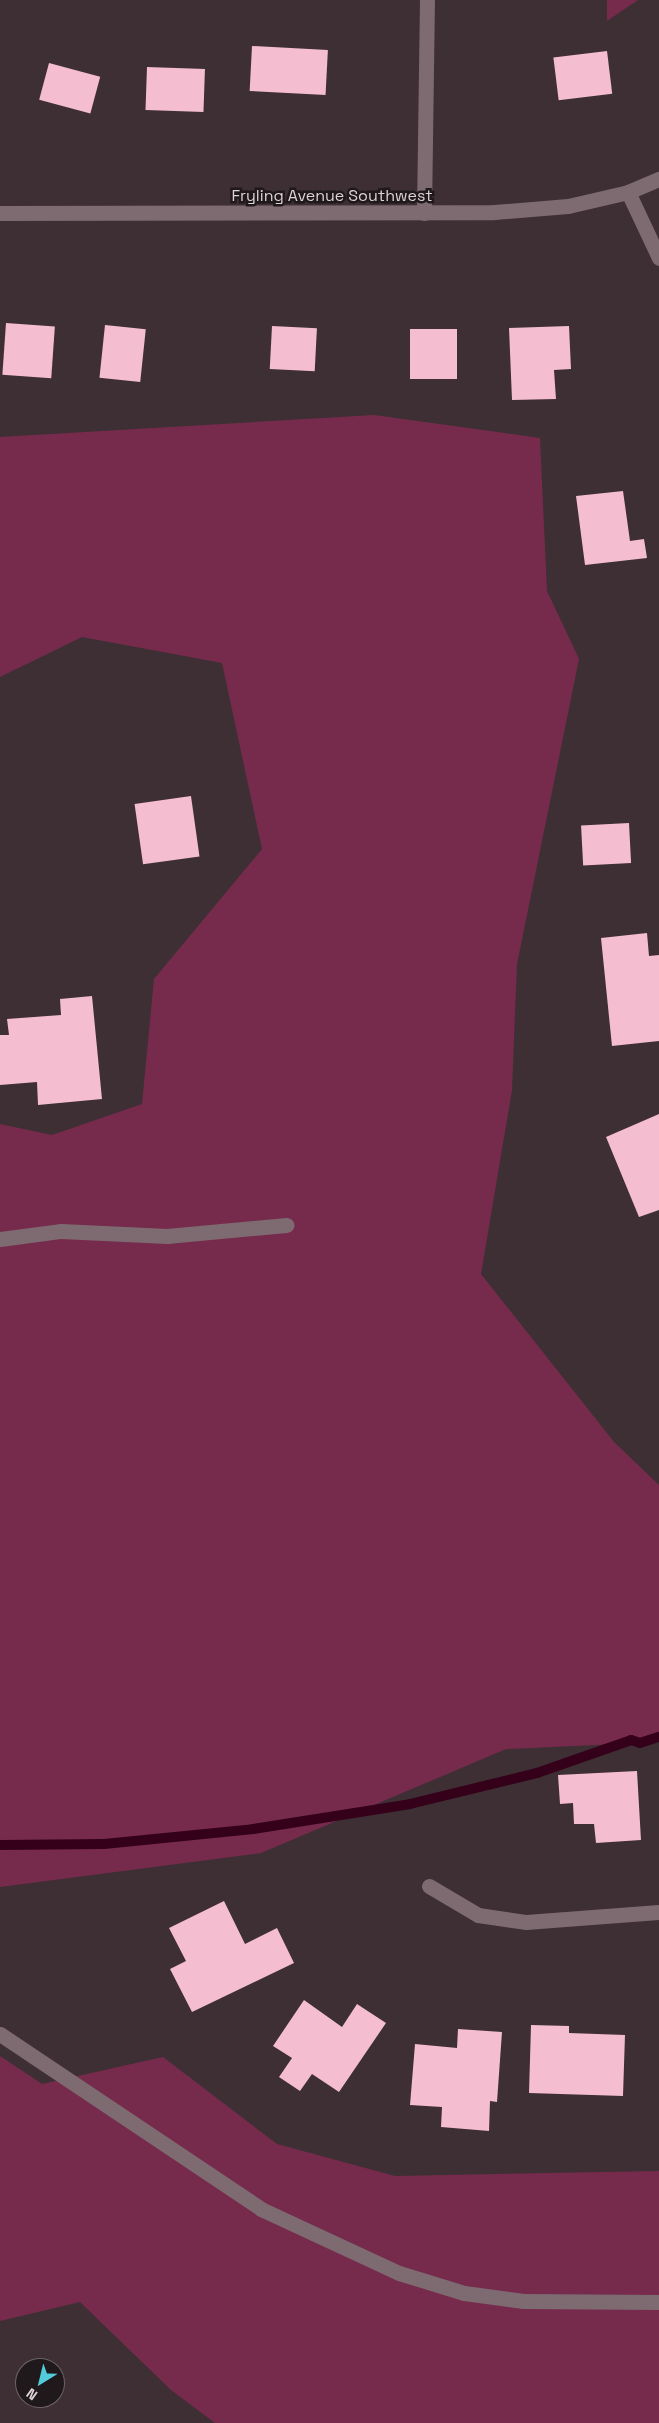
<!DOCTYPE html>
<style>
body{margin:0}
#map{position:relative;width:659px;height:2423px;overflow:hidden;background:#3e2f34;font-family:"Space Grotesk",sans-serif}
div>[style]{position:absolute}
.green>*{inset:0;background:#772b4c}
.stream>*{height:10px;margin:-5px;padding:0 5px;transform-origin:5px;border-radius:5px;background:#35001a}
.building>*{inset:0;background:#f4bdd0;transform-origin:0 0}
.lane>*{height:15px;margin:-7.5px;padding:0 7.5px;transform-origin:7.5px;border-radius:7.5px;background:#7d6b71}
.street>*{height:15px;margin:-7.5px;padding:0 7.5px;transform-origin:7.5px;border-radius:7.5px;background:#7d6b71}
span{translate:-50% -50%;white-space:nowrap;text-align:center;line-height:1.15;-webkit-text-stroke:5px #20191b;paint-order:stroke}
.street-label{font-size:16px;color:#ddd3d6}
.north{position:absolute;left:15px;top:2358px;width:50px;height:50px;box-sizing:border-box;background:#20191b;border:1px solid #6c6366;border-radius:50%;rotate:216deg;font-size:14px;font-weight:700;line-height:20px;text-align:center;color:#ddd3d6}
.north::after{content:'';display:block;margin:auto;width:18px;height:22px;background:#52cbda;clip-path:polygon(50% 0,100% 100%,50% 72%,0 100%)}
</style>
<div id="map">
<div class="green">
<i style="clip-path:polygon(607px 0,638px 0,607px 21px)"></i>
<i style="clip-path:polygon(374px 415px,540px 438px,547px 591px,579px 659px,517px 964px,512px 1090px,481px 1274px,614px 1442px,659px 1485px,659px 1742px,506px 1749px,261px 1853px,0 1887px,0 1124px,52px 1135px,142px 1104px,154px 979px,262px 849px,222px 663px,82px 637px,0 677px,0 437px)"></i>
<i style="clip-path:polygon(0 2056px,42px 2084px,163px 2057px,277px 2144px,395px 2176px,659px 2171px,659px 2423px,215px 2423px,171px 2390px,80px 2302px,0 2321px)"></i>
</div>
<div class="stream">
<i style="left:0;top:1845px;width:104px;rotate:-0.6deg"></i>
<i style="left:104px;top:1844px;width:150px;rotate:-5.7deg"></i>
<i style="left:253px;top:1829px;width:159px;rotate:-9deg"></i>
<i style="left:410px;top:1804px;width:131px;rotate:-13.7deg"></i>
<i style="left:537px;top:1773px;width:100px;rotate:-19.3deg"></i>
<i style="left:631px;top:1740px;width:9px;rotate:18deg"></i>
<i style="left:640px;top:1743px;width:20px;rotate:-18deg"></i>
</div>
<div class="building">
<i style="left:252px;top:46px;width:76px;height:45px;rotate:3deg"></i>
<i style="left:607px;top:51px;width:43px;height:54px;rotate:83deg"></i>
<i style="left:49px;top:63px;width:53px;height:38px;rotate:15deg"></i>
<i style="left:147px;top:67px;width:58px;height:43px;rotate:2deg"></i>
<i style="left:6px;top:323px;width:49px;height:52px;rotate:4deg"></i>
<i style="left:105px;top:325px;width:41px;height:53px;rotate:6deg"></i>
<i style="left:272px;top:326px;width:45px;height:43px;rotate:3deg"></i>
<i style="clip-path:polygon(569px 326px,571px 369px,554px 370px,556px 399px,512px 400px,509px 328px)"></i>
<i style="left:457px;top:329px;width:50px;height:47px;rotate:90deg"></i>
<i style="clip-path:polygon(623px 491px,630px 541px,644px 539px,647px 558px,585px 565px,576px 496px)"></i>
<i style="left:191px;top:796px;width:61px;height:57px;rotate:82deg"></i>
<i style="left:629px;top:823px;width:40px;height:48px;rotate:87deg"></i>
<i style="clip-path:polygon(647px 933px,649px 956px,659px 955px,659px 1041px,612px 1046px,601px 938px)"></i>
<i style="clip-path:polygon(92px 996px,102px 1099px,38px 1105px,37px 1082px,0 1085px,0 1035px,9px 1035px,7px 1019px,61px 1015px,60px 999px)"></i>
<i style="clip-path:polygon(659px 1114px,659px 1210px,639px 1217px,606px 1137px)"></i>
<i style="clip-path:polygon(637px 1771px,641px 1840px,596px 1843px,594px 1824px,574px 1824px,573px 1803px,560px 1804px,558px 1775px)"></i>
<i style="clip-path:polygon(224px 1901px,245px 1944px,277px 1928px,294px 1963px,192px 2012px,170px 1969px,186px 1961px,169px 1928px)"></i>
<i style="clip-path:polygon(304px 2000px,342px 2027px,357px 2004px,386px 2023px,339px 2092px,312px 2074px,300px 2091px,279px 2077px,292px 2058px,273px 2046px)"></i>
<i style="clip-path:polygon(531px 2025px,569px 2026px,569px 2033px,625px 2035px,623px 2096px,529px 2093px)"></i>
<i style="clip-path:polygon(458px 2029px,502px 2032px,497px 2102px,490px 2101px,489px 2131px,441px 2127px,442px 2107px,410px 2105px,415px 2044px,457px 2048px)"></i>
</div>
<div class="lane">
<i style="left:0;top:1239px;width:62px;rotate:-7.5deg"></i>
<i style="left:61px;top:1231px;width:106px;rotate:2.7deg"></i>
<i style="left:167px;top:1236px;width:120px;rotate:-5.3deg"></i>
<i style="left:0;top:2034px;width:314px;rotate:33.8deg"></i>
<i style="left:261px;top:2209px;width:152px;rotate:24.9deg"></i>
<i style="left:399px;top:2273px;width:68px;rotate:17.1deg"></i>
<i style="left:464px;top:2293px;width:60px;rotate:7.7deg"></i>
<i style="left:523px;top:2301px;width:136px;rotate:0.4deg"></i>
</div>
<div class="street">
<i style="left:628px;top:192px;width:73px;rotate:64.8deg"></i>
<i style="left:0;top:213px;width:494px;rotate:-0.1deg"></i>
<i style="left:494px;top:212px;width:74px;rotate:-4.6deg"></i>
<i style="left:568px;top:206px;width:62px;rotate:-13.1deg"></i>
<i style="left:628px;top:192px;width:34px;rotate:-23deg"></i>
<i style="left:424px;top:213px;width:213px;rotate:-89.2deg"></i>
<i style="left:429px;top:1886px;width:57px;rotate:30.6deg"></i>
<i style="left:478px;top:1915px;width:49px;rotate:8.3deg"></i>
<i style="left:526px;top:1922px;width:133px;rotate:-4.3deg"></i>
</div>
<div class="street-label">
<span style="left:332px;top:196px">Fryling Avenue Southwest</span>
</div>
<div class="north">N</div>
</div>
